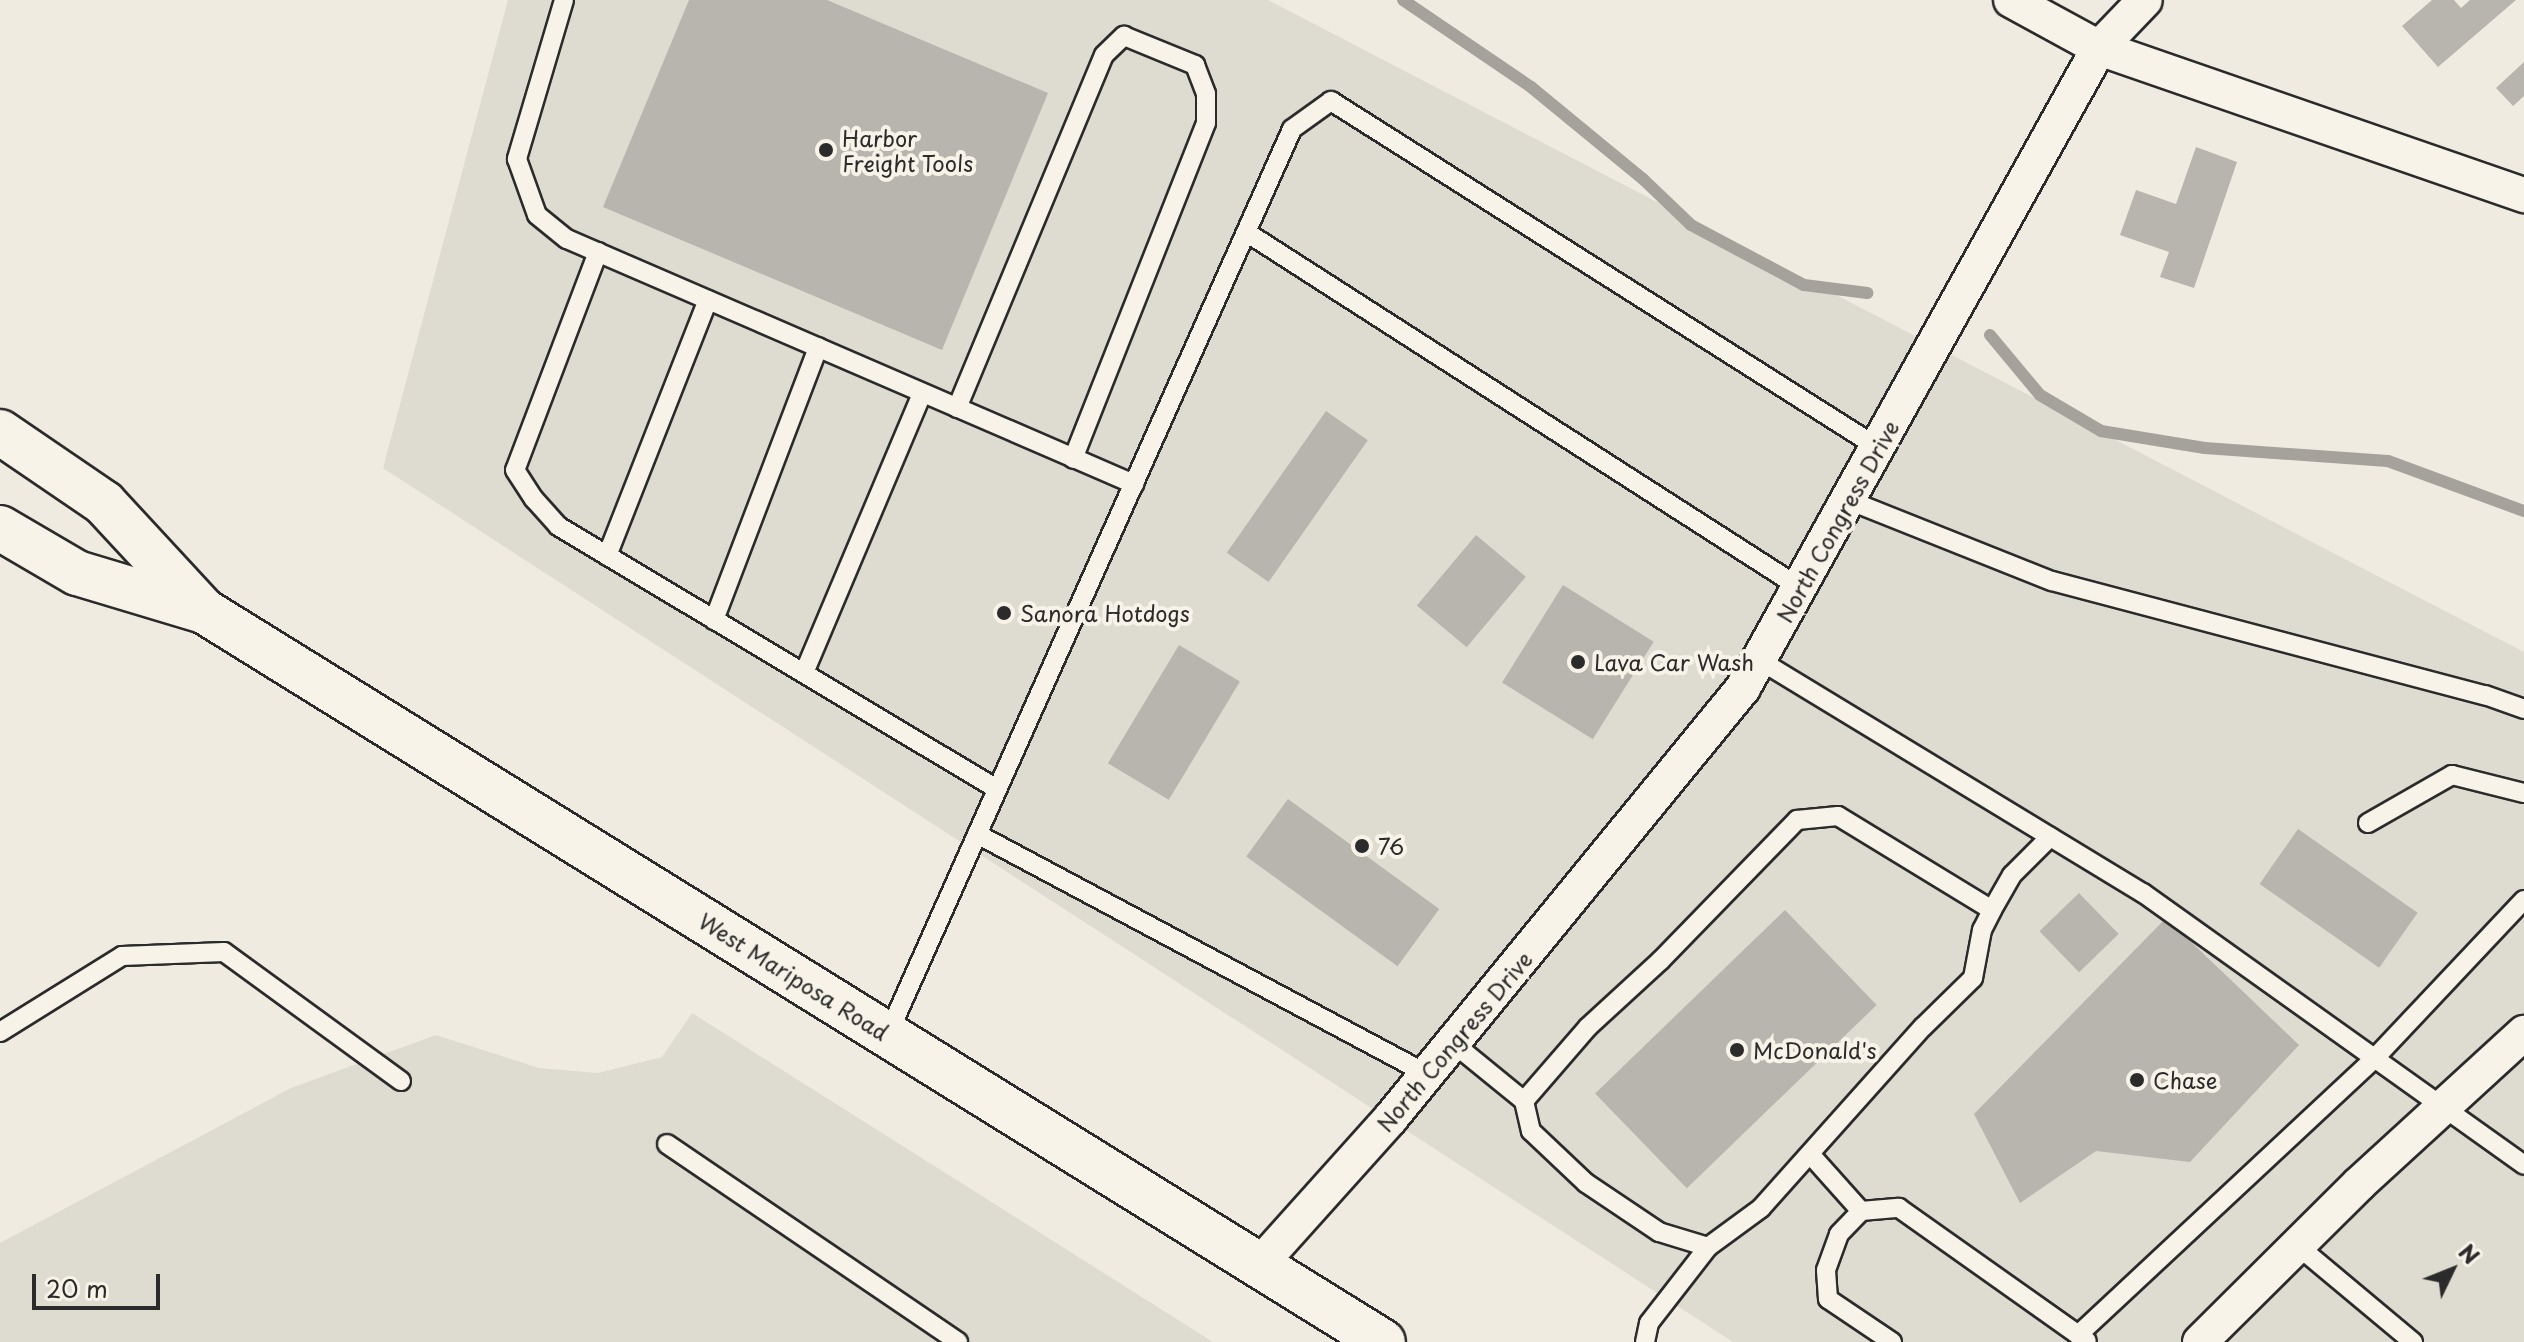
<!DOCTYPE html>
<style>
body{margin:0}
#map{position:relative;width:2524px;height:1342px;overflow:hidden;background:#efebe0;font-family:"Playpen Sans",sans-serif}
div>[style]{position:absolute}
.built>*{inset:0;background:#dedbd1}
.stream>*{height:12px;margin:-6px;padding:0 6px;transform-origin:6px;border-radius:6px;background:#a4a29a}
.building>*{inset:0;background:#b8b5ae;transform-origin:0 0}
.roads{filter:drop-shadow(2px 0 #2b2b2b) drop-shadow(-2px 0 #2b2b2b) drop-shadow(0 2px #2b2b2b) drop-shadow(0 -2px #2b2b2b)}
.lane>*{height:18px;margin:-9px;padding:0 9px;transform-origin:9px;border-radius:9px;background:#f7f3e8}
.street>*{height:34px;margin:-17px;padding:0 17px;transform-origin:17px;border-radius:17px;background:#f7f3e8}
.primary>*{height:44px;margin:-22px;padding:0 22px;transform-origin:22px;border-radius:22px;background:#f7f3e8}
.dots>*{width:22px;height:22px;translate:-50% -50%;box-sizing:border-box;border:4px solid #f7f3e8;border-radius:50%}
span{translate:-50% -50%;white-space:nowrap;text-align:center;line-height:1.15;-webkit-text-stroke:8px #f7f3e8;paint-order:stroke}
.poi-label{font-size:22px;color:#2b2b2b}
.left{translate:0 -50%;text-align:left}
.street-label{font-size:22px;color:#2b2b2b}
.north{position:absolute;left:2412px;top:1230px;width:80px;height:80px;-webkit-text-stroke:6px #f7f3e8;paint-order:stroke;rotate:47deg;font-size:22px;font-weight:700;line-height:32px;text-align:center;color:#2b2b2b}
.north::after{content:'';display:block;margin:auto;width:28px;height:36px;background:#2b2b2b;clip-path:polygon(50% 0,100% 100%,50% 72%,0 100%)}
.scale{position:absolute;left:32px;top:1274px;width:128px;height:36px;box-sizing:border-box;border:4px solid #2b2b2b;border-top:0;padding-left:10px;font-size:24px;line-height:28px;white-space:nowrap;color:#2b2b2b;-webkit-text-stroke:6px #f7f3e8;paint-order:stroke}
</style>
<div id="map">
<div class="built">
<i style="clip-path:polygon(508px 0,1268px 0,2524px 652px,2524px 1342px,1733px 1342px,383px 468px)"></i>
<i style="clip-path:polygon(692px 1013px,1213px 1342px,0 1342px,0 1243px,291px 1088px,436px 1035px,539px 1068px,598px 1073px,662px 1057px)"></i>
</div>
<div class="stream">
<i style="left:1403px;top:0;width:155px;rotate:34.2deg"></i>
<i style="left:1531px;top:87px;width:145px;rotate:39.4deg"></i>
<i style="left:1643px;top:179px;width:66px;rotate:43.8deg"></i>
<i style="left:1691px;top:225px;width:128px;rotate:28deg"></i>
<i style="left:1804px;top:285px;width:64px;rotate:7.2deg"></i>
<i style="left:1990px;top:335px;width:78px;rotate:50.2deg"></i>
<i style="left:2040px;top:395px;width:71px;rotate:30.5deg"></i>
<i style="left:2101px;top:431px;width:105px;rotate:9.3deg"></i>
<i style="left:2205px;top:448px;width:183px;rotate:4.1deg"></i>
<i style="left:2388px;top:461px;width:145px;rotate:20.2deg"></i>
</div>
<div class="building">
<i style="clip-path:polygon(689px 0,827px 0,1048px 93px,942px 350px,603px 207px)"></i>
<i style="clip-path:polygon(2432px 0,2454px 0,2461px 8px,2470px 0,2516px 0,2438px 67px,2402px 26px)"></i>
<i style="clip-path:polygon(2524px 62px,2524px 96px,2513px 106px,2496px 88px)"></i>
<i style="clip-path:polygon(2196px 147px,2237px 162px,2194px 288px,2160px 277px,2169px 252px,2120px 235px,2136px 190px,2176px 204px)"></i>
<i style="left:1326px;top:411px;width:51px;height:173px;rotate:35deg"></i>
<i style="left:1476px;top:535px;width:65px;height:92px;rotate:40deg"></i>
<i style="left:1563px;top:585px;width:107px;height:115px;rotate:32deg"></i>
<i style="left:1179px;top:645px;width:71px;height:138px;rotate:31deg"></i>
<i style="left:1288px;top:799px;width:187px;height:71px;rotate:36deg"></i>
<i style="left:2298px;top:829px;width:146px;height:67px;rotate:35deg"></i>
<i style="left:2079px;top:893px;width:57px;height:55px;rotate:46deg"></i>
<i style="left:1785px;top:910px;width:132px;height:264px;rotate:46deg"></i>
<i style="clip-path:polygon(2166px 918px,2299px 1045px,2190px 1162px,2096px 1151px,2020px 1203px,1974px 1114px)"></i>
</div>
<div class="roads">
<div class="lane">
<i style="left:564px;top:0;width:166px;rotate:106.5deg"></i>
<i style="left:517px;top:159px;width:59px;rotate:70.3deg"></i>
<i style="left:537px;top:215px;width:38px;rotate:39deg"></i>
<i style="left:567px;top:239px;width:618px;rotate:23.37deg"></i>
<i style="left:1246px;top:232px;width:657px;rotate:32.7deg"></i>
<i style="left:598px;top:252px;width:233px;rotate:110.8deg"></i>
<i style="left:515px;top:470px;width:35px;rotate:57deg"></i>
<i style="left:534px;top:499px;width:36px;rotate:48deg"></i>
<i style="left:558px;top:526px;width:512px;rotate:30.93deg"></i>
<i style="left:957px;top:408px;width:382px;rotate:-67.4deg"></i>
<i style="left:1104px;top:55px;width:28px;rotate:-44deg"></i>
<i style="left:1124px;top:36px;width:77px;rotate:22.2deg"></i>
<i style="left:1195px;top:65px;width:31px;rotate:69deg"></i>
<i style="left:1206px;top:94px;width:29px;rotate:90deg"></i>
<i style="left:1206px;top:123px;width:361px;rotate:111.6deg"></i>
<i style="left:1848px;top:500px;width:219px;rotate:21.7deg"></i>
<i style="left:2052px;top:581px;width:448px;rotate:14.8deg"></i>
<i style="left:2485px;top:695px;width:41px;rotate:19.7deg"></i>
<i style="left:607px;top:556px;width:275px;rotate:-68.5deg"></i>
<i style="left:714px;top:620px;width:292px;rotate:-69.1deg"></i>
<i style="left:1761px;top:661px;width:447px;rotate:31.3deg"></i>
<i style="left:2143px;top:893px;width:468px;rotate:35.5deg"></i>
<i style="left:804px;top:673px;width:304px;rotate:-67.1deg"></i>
<i style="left:2368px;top:823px;width:97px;rotate:-29.7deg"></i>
<i style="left:2452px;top:775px;width:74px;rotate:14deg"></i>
<i style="left:977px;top:834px;width:510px;rotate:28.07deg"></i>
<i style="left:0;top:1032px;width:144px;rotate:-31.9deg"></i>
<i style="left:122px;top:956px;width:102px;rotate:-2.2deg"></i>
<i style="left:224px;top:952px;width:219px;rotate:36.1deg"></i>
<i style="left:888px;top:1034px;width:991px;rotate:-65.94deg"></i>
<i style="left:1292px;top:129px;width:48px;rotate:-35.7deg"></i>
<i style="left:1331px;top:101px;width:646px;rotate:32.36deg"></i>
<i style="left:1453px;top:1043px;width:92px;rotate:39.2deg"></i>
<i style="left:1524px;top:1101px;width:31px;rotate:77deg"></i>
<i style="left:1531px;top:1131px;width:76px;rotate:43.4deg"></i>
<i style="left:1586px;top:1183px;width:88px;rotate:33.9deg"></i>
<i style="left:1659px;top:1232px;width:51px;rotate:17deg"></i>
<i style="left:1708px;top:1247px;width:66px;rotate:-36.3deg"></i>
<i style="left:1761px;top:1208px;width:243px;rotate:-48.2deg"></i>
<i style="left:1923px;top:1027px;width:70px;rotate:-44.4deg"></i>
<i style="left:1973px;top:978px;width:49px;rotate:-79.4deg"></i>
<i style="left:1982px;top:930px;width:22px;rotate:-63deg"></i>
<i style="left:1992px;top:910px;width:40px;rotate:-60.3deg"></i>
<i style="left:2012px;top:875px;width:54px;rotate:-45deg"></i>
<i style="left:1524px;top:1101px;width:98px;rotate:-49.1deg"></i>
<i style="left:1588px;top:1027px;width:98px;rotate:-42.5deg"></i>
<i style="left:1660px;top:961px;width:197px;rotate:-45.8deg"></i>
<i style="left:1797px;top:820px;width:41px;rotate:-5.6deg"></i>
<i style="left:1838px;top:816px;width:180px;rotate:31.4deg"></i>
<i style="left:667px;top:1144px;width:352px;rotate:34.2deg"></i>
<i style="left:1810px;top:1154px;width:76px;rotate:48.2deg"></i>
<i style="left:2298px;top:1246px;width:150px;rotate:39.9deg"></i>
<i style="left:2078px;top:1335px;width:403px;rotate:-43deg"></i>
<i style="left:2373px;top:1060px;width:220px;rotate:-46.7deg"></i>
<i style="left:1645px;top:1342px;width:19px;rotate:-78deg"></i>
<i style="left:1649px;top:1323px;width:96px;rotate:-52.2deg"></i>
<i style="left:1892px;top:1342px;width:77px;rotate:-146.1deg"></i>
<i style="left:1828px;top:1299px;width:29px;rotate:-94deg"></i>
<i style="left:1826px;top:1270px;width:38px;rotate:-70deg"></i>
<i style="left:1839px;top:1234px;width:32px;rotate:-46deg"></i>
<i style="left:1861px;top:1211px;width:38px;rotate:-5deg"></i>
<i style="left:1899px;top:1208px;width:230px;rotate:35.3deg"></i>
</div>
<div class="street">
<i style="left:2011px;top:0;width:100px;rotate:28.6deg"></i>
<i style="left:2099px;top:48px;width:450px;rotate:19.1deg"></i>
<i style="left:1260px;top:1264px;width:195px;rotate:-48.1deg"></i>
<i style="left:1390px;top:1119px;width:557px;rotate:-50.68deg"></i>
<i style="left:1743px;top:688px;width:732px;rotate:-60.92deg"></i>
<i style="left:2099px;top:48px;width:66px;rotate:-46.2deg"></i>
<i style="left:2200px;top:1342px;width:224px;rotate:-44.8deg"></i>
<i style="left:2359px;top:1184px;width:224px;rotate:-42.5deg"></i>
</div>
<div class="primary">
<i style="left:0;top:432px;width:126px;rotate:34.3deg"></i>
<i style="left:104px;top:503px;width:146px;rotate:47.2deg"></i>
<i style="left:0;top:528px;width:89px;rotate:30.3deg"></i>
<i style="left:77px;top:573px;width:133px;rotate:16.7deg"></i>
<i style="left:204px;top:611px;width:1387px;rotate:31.8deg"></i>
</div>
</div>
<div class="dots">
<i style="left:826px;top:150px;background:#2b2b2b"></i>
<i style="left:1004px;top:613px;background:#2b2b2b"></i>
<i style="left:1578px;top:662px;background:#2b2b2b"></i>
<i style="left:1362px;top:846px;background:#2b2b2b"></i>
<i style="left:1737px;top:1050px;background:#2b2b2b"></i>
<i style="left:2137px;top:1080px;background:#2b2b2b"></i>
</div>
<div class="poi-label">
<span class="left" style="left:842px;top:150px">Harbor<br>Freight Tools</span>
<span class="left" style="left:1020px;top:613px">Sanora Hotdogs</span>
<span class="left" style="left:1594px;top:662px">Lava Car Wash</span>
<span class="left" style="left:1378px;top:846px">76</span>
<span class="left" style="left:1753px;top:1050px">McDonald's</span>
<span class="left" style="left:2153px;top:1080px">Chase</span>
</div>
<div class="street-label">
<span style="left:1837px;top:521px;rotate:-61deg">North Congress Drive</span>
<span style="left:794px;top:976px;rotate:32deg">West Mariposa Road</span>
<span style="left:1454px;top:1041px;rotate:-50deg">North Congress Drive</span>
</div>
<div class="north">N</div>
<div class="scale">20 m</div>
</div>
